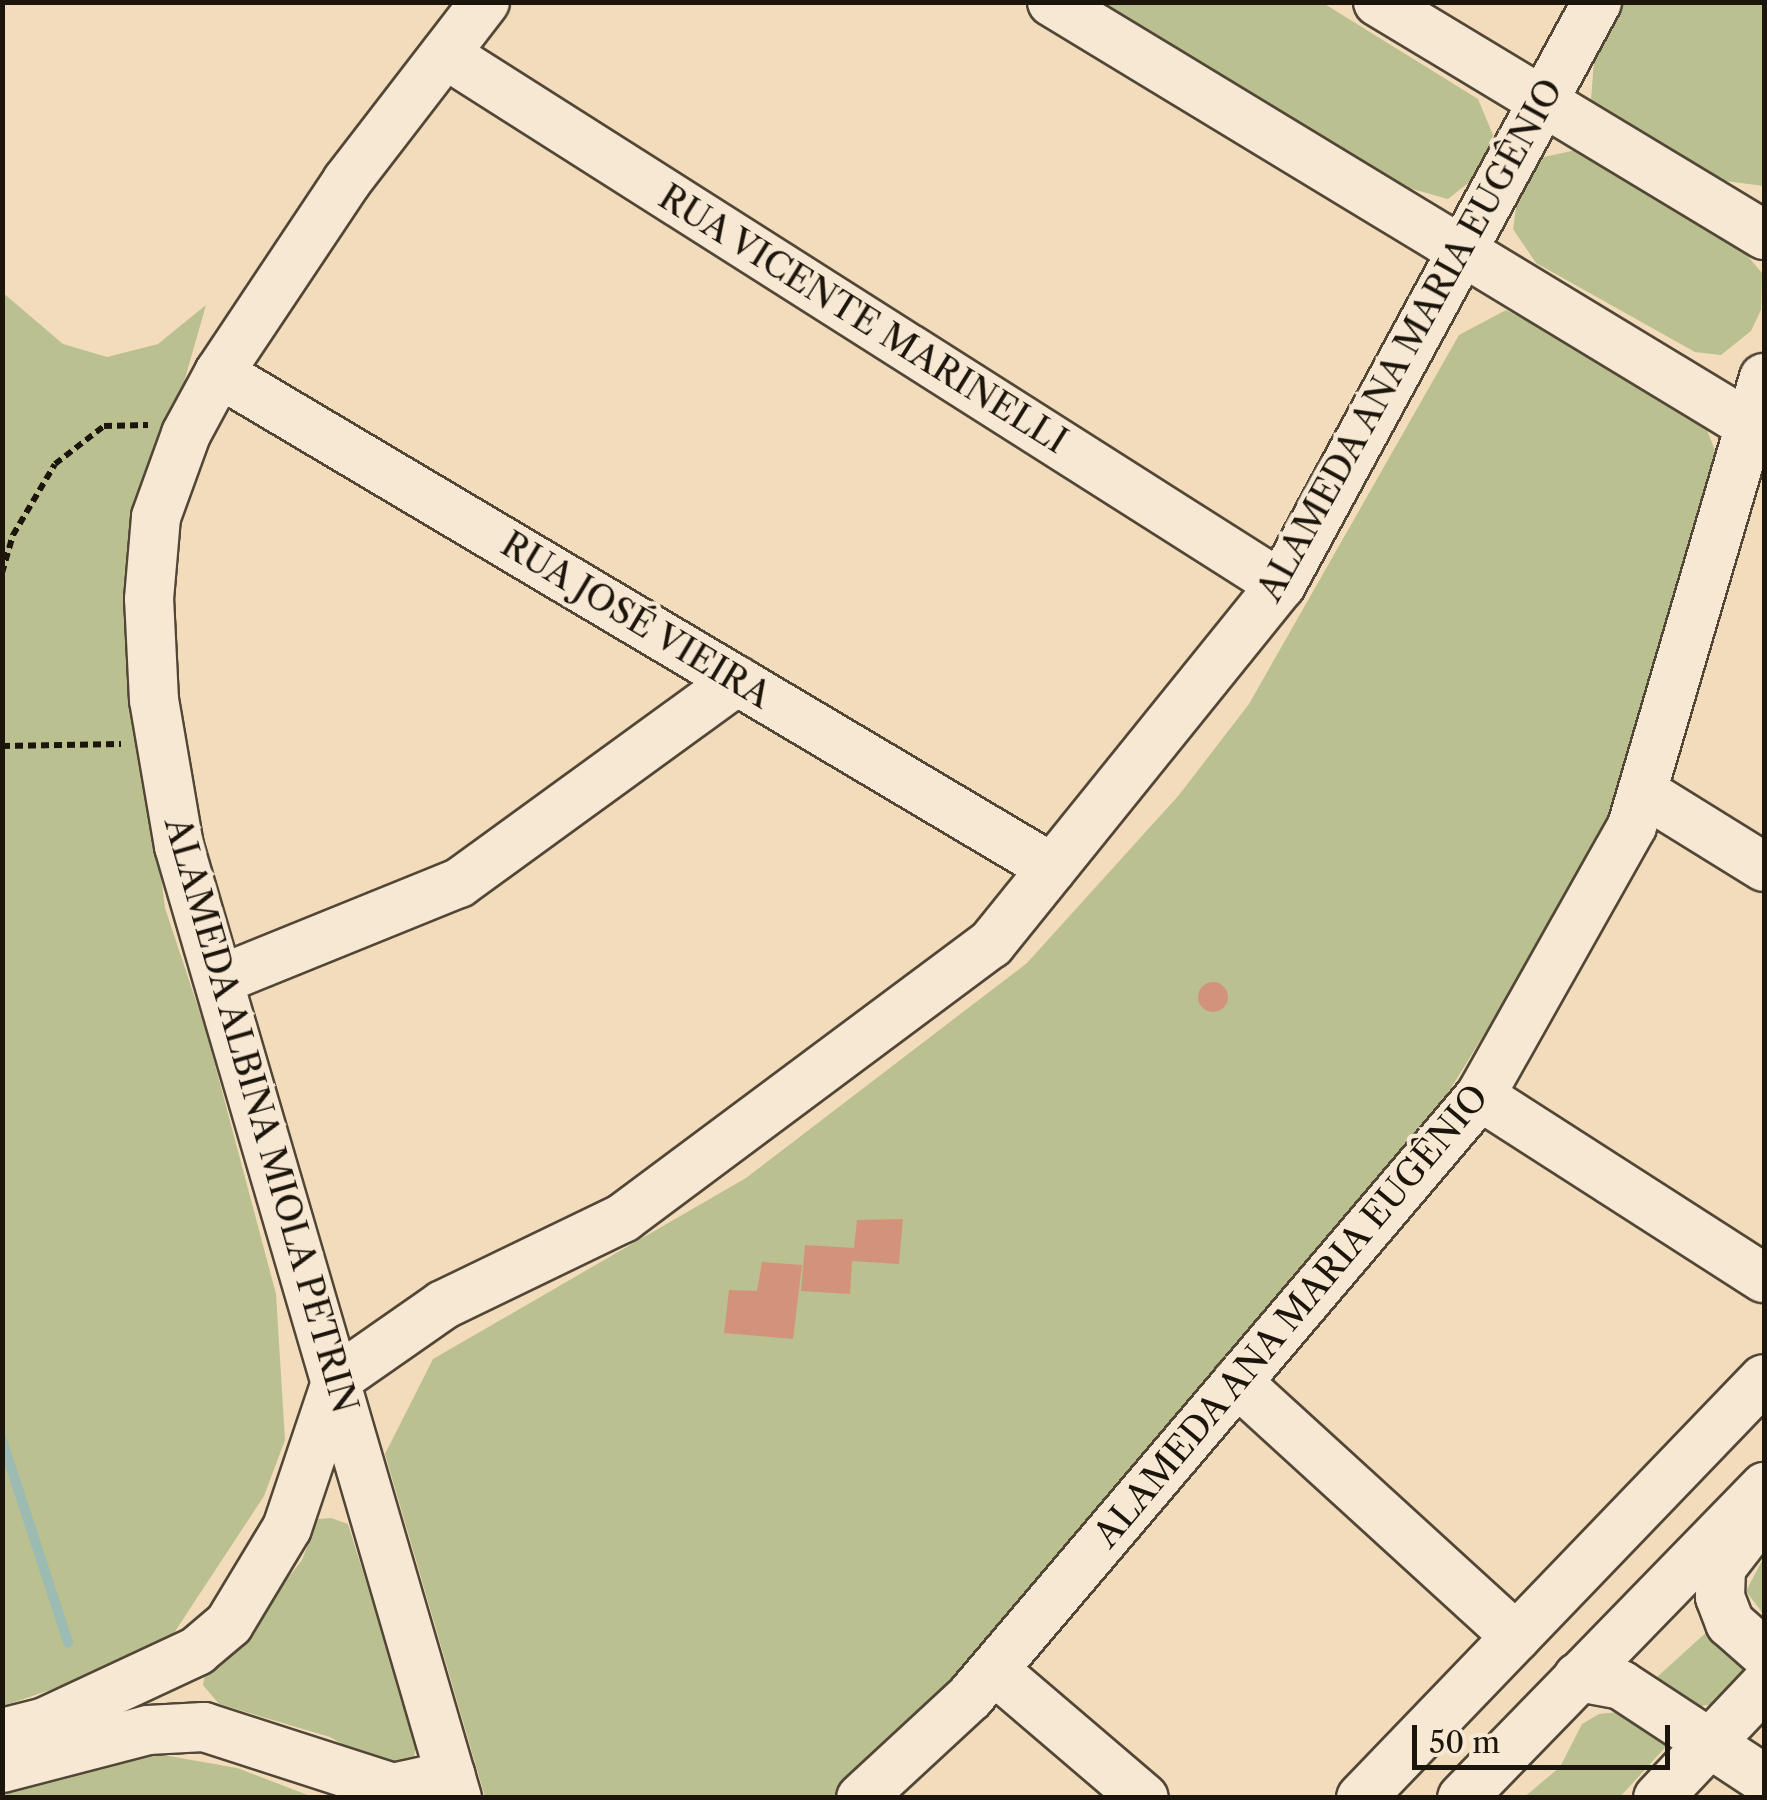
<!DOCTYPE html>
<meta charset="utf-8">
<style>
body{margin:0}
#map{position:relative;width:1767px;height:1800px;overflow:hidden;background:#f2dcbb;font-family:"Libre Caslon Text",serif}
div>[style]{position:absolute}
.green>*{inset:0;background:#bbc090}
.stream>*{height:10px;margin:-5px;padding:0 5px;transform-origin:5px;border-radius:5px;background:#9bbbb3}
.building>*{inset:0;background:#d3937a}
.round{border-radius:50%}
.path>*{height:6px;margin-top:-3px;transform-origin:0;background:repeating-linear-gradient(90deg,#1c150b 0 8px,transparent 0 13px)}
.roads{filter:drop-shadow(2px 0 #524737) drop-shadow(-2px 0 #524737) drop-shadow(0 2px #524737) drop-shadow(0 -2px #524737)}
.minor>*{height:48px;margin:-24px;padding:0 24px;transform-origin:24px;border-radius:24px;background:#f7e8d3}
span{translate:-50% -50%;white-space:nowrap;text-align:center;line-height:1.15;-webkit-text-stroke:9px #f7e8d3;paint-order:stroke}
.street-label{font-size:35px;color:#1c150b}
.frame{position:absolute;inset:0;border:5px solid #1c150b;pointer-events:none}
.scale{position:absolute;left:1412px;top:1725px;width:258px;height:45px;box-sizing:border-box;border:5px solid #1c150b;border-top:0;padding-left:12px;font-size:30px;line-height:35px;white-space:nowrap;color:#1c150b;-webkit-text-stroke:8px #f7e8d3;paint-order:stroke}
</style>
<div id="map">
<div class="green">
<i style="clip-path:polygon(1094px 3px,1323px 3px,1478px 99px,1493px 135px,1482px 172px,1448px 199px,1398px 185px)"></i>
<i style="clip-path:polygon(1624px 3px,1764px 3px,1764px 186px,1725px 181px,1591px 100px,1594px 61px)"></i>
<i style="clip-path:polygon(1576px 150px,1738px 245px,1762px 273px,1761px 310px,1751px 331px,1721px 355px,1695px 352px,1536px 263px,1513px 229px,1519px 187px,1544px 157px)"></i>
<i style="clip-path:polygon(2px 292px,63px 344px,107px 357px,158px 344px,206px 305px,125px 589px,165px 908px,206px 1031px,276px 1294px,285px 1440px,264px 1496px,172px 1636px,126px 1664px,3px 1706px)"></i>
<i style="clip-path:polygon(1506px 310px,1698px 407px,1719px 461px,1608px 832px,1426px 1129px,958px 1683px,837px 1797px,485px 1797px,385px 1454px,433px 1359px,746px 1178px,1027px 963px,1179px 795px,1249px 704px,1459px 335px)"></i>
<i style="clip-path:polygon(331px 1518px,348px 1524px,417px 1744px,412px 1764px,389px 1772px,330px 1737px,219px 1704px,203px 1685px,207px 1663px,243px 1636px,302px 1560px,318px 1519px)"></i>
<i style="clip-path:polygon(1764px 1557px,1764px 1615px,1746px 1591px)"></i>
<i style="clip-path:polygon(1710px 1629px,1748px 1662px,1716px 1704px,1693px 1707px,1662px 1688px,1657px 1677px)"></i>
<i style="clip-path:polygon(1628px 1711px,1672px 1740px,1620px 1797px,1523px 1798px,1560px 1767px,1582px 1724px,1599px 1714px)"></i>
<i style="clip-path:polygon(152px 1753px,237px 1768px,313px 1797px,3px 1798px,3px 1788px)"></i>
</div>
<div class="stream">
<i style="left:2px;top:1440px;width:213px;rotate:71.9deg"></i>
</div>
<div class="building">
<i class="round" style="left:1198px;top:982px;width:30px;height:30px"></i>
<i style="clip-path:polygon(903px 1219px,899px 1264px,852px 1261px,850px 1294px,801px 1291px,805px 1245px,854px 1248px,857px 1220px)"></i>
<i style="clip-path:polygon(762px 1262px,802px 1265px,793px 1339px,724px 1333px,729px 1290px,757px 1291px)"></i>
</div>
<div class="path">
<i style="left:2px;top:573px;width:40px;rotate:-74deg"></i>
<i style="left:13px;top:535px;width:82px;rotate:-59.4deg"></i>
<i style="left:55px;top:464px;width:62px;rotate:-37.8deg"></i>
<i style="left:104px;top:426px;width:44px;rotate:-1.3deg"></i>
<i style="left:2px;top:746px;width:119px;rotate:-1deg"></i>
</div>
<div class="roads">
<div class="minor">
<i style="left:1052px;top:2px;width:833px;rotate:31.25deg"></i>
<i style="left:1378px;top:2px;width:451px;rotate:31.1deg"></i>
<i style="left:445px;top:54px;width:990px;rotate:32.42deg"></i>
<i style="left:219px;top:373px;width:969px;rotate:30.72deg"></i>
<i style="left:1643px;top:792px;width:142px;rotate:31.8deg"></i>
<i style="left:222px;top:979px;width:256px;rotate:-22.1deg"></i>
<i style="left:459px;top:883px;width:344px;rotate:-36deg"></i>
<i style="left:1480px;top:1096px;width:337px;rotate:32.7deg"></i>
<i style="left:1237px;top:1382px;width:378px;rotate:42.4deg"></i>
<i style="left:1751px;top:1529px;width:49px;rotate:127.6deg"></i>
<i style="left:1721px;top:1568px;width:29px;rotate:92deg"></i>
<i style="left:1720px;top:1597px;width:28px;rotate:69deg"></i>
<i style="left:1730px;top:1623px;width:45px;rotate:41.4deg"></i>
<i style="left:994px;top:1670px;width:197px;rotate:40.5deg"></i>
<i style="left:1578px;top:1677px;width:44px;rotate:10.5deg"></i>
<i style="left:1621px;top:1685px;width:171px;rotate:33.3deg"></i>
<i style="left:2px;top:1733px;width:44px;rotate:-14.3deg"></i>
<i style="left:45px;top:1722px;width:168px;rotate:-25deg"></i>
<i style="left:197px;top:1651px;width:42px;rotate:-40.2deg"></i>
<i style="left:229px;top:1624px;width:112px;rotate:-58.9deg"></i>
<i style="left:287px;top:1528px;width:157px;rotate:-71.4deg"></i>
<i style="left:337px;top:1379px;width:129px;rotate:-34.9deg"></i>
<i style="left:443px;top:1305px;width:200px;rotate:-25.8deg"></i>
<i style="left:623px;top:1218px;width:459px;rotate:-36.7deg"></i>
<i style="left:991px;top:944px;width:461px;rotate:-51.1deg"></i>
<i style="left:1281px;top:585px;width:663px;rotate:-61.54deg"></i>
<i style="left:2px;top:1768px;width:151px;rotate:-14.6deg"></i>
<i style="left:148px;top:1730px;width:56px;rotate:-3.1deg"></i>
<i style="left:204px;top:1727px;width:199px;rotate:17.9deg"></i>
<i style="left:393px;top:1788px;width:59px;rotate:-12.6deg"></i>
<i style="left:457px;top:1798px;width:992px;rotate:-106.28deg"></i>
<i style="left:179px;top:846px;width:148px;rotate:-99.7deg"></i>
<i style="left:154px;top:700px;width:101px;rotate:-92.8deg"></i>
<i style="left:149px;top:599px;width:82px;rotate:-85.1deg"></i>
<i style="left:156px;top:517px;width:88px;rotate:-70.1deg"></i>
<i style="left:186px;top:434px;width:69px;rotate:-61.6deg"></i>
<i style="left:219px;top:373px;width:231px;rotate:-56.3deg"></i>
<i style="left:347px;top:181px;width:226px;rotate:-52.4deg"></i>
<i style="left:861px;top:1798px;width:149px;rotate:-42.8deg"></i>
<i style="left:970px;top:1697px;width:788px;rotate:-49.68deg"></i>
<i style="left:1480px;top:1096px;width:310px;rotate:-60.6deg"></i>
<i style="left:1632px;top:826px;width:467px;rotate:-73.6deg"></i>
<i style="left:1361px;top:1798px;width:581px;rotate:-46.12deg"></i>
<i style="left:1462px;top:1798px;width:434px;rotate:-45.8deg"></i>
<i style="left:1658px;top:1798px;width:154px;rotate:-46.6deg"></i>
</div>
</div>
<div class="street-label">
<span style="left:863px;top:319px;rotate:32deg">RUA VICENTE MARINELLI</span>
<span style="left:1410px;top:340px;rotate:-61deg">ALAMEDA ANA MARIA EUGÊNIO</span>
<span style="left:636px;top:620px;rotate:31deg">RUA JOSÉ VIEIRA</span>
<span style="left:261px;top:1115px;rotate:74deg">ALAMEDA ALBINA MIOLA PETRIN</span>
<span style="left:1291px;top:1316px;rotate:-50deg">ALAMEDA ANA MARIA EUGÊNIO</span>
</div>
<div class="frame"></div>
<div class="scale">50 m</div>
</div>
